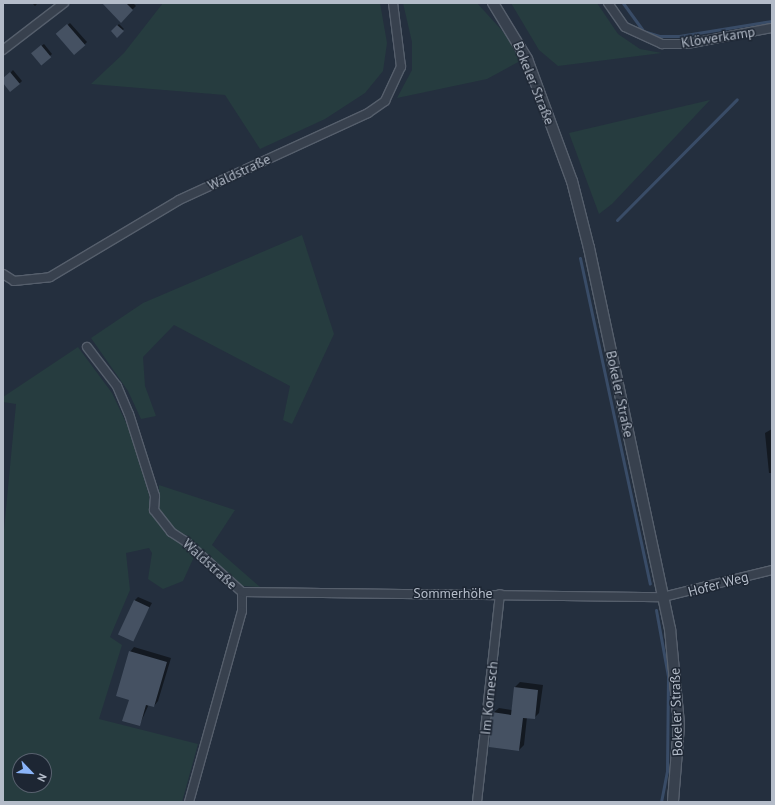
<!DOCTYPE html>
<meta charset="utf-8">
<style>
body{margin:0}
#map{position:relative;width:775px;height:805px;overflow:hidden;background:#242f3e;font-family:"PT Sans",sans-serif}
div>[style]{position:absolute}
.green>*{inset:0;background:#263c3f}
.shadow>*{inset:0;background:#0007;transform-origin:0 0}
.stream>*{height:3px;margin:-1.5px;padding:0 1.5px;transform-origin:1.5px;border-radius:1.5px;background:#394c67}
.building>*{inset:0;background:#455162;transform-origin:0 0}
.roads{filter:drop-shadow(1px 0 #565f6c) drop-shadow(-1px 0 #565f6c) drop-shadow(0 1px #565f6c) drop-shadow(0 -1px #565f6c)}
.minor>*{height:8px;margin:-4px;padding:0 4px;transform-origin:4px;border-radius:4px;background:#38414e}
.tertiary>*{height:10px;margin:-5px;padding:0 5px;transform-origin:5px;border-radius:5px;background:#38414e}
span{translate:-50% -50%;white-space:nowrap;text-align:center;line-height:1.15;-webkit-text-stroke:3px #1d2633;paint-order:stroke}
.street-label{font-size:14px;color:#b4bcc9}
.frame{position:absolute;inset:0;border:4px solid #b4bcc9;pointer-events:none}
.north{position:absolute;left:12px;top:753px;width:40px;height:40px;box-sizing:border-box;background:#1d2633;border:1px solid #59626f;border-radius:50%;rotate:115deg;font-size:11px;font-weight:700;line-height:16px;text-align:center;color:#b4bcc9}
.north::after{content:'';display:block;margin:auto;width:14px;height:18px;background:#8ab4f8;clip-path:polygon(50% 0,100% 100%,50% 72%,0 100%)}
</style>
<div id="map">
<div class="green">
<i style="clip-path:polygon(163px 3px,380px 3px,387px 43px,383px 71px,365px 93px,325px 119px,260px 149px,225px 95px,91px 84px,124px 53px)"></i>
<i style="clip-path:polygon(403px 3px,477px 3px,507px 36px,520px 61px,487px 79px,397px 98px,412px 70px,412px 42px)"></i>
<i style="clip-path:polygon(511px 3px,597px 3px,618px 34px,640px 49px,662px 53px,558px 66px,539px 50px)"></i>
<i style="clip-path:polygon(710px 100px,612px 204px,599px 214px,569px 133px)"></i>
<i style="clip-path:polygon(302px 235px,334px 334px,292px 424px,283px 420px,290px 386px,174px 325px,143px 357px,145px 386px,156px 416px,141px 419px,128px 391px,91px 338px,143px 303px)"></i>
<i style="clip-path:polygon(evenodd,78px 347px,112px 393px,128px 427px,149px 495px,150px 511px,166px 534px,182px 543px,194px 557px,183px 581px,163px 589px,148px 579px,152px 553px,149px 548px,126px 553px,130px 590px,110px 637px,122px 645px,99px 719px,198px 744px,182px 802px,3px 802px,3px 540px,16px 404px,3px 402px,3px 397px,78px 347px,20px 761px,44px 761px,44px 785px,20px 785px,20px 761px)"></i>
<i style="clip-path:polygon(159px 485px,235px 510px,212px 545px,260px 587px,243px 586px,196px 549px,188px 536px,173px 529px,158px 508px)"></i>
</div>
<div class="shadow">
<i style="clip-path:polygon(32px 3px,38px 3px,35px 6px)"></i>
<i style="clip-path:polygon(103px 3px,133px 3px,136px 6px,121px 21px)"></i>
<i style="clip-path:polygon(70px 23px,87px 42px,84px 45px,59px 32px)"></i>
<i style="left:119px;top:24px;width:7px;height:10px;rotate:45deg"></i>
<i style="clip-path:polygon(44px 44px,52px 54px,41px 64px,34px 51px)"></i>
<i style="clip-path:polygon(13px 70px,22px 81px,19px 84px,3px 81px)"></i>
<i style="clip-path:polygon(772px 429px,772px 473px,769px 473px,765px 433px)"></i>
<i style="clip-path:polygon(138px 597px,152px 603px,131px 640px,135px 600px)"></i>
<i style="clip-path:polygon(134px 647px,171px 658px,158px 701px,154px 706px,149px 704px,140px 724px,130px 699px,130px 652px)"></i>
<i style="clip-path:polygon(520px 682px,543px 685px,539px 713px,534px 718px,527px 717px,524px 745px,519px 750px,493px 713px,499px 708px,512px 710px,515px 687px)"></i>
</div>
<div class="stream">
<i style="left:623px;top:3px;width:34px;rotate:54deg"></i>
<i style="left:643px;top:31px;width:17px;rotate:17deg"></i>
<i style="left:659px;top:36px;width:20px"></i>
<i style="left:679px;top:36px;width:94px;rotate:-9.2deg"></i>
<i style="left:617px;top:220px;width:170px;rotate:-45.2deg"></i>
<i style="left:580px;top:258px;width:333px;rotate:77.9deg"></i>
<i style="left:656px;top:610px;width:67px;rotate:79.7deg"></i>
<i style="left:668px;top:676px;width:95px;rotate:90.6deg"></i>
<i style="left:667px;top:771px;width:32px;rotate:101deg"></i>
</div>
<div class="building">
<i style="clip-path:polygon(102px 3px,126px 3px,133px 10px,121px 23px)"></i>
<i style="left:67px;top:24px;width:28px;height:15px;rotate:49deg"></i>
<i style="clip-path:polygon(117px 25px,124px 31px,117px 38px,111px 31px)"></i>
<i style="left:41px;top:45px;width:16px;height:13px;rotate:50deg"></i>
<i style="clip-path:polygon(10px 72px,20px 84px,10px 92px,3px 83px,3px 78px)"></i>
<i style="left:134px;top:600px;width:17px;height:38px;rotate:25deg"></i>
<i style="clip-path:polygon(129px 651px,167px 662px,154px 707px,146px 705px,140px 726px,122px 721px,129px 700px,116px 696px)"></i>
<i style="clip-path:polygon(514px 687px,538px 690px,535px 719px,523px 718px,519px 751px,489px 747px,492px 712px,511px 715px)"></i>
</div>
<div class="roads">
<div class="minor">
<i style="left:608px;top:3px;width:29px;rotate:55deg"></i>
<i style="left:625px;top:27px;width:41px;rotate:24.7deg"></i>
<i style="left:662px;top:44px;width:25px"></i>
<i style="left:687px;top:44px;width:86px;rotate:-10.7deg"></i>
<i style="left:3px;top:50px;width:77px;rotate:-37.6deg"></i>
<i style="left:3px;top:274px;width:13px;rotate:32deg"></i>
<i style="left:14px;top:281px;width:36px;rotate:-6deg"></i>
<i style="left:50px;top:277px;width:150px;rotate:-30.8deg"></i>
<i style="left:179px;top:200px;width:208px;rotate:-24.7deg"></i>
<i style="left:368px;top:113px;width:21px;rotate:-35deg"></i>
<i style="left:385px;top:101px;width:38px;rotate:-65deg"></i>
<i style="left:401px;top:67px;width:64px;rotate:-97.1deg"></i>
<i style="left:87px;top:347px;width:49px;rotate:52.4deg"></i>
<i style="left:117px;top:386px;width:30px;rotate:67deg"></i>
<i style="left:129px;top:414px;width:86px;rotate:72.4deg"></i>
<i style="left:155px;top:496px;width:14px;rotate:94deg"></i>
<i style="left:154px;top:510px;width:28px;rotate:52deg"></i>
<i style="left:171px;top:532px;width:17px;rotate:33deg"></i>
<i style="left:185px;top:541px;width:76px;rotate:41.8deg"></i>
<i style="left:242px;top:592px;width:19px;rotate:90deg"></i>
<i style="left:242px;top:611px;width:198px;rotate:105.5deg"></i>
<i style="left:242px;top:592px;width:421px;rotate:0.7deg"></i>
<i style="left:663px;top:597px;width:112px;rotate:-13.9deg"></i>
<i style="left:477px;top:802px;width:209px;rotate:-83.7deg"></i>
</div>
<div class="tertiary">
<i style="left:493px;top:3px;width:66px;rotate:58.7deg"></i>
<i style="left:527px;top:59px;width:130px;rotate:69.8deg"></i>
<i style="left:572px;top:181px;width:69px;rotate:75.8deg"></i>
<i style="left:589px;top:248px;width:390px;rotate:78deg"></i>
<i style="left:670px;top:629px;width:96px;rotate:84.6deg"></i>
<i style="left:679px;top:725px;width:77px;rotate:94.5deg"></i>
</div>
</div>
<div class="street-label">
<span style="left:718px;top:37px;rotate:-9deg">Klöwerkamp</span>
<span style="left:534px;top:83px;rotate:68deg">Bokeler Straße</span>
<span style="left:239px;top:172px;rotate:-25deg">Waldstraße</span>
<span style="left:620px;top:394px;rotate:78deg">Bokeler Straße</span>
<span style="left:210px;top:564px;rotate:42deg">Waldstraße</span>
<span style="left:718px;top:584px;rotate:-15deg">Hofer Weg</span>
<span style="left:453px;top:593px">Sommerhöhe</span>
<span style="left:489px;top:698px;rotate:-84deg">Im Kornesch</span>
<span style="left:676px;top:712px;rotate:-92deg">Bokeler Straße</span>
</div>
<div class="frame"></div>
<div class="north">N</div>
</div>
